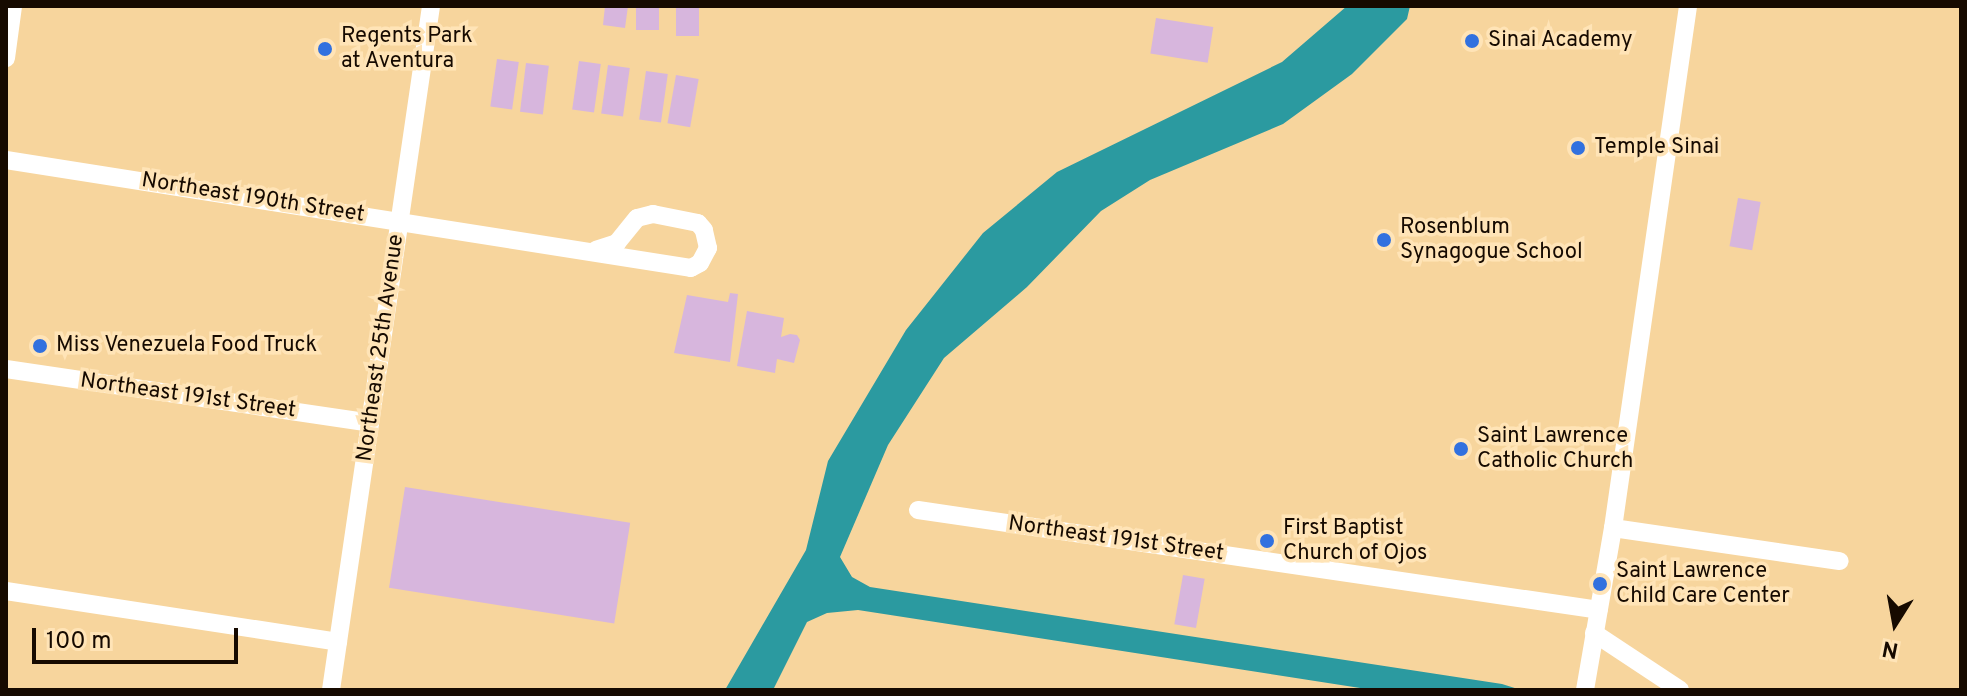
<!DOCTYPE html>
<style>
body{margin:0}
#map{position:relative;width:1967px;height:696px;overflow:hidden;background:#f7d59d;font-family:Overpass,sans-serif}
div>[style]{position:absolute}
.green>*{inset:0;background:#d7b6dd;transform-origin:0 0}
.water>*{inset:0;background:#2b9aa0}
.minor>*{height:18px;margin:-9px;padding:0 9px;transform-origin:9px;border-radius:9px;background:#fff}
.dots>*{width:22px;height:22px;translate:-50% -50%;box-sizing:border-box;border:4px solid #ffe4b7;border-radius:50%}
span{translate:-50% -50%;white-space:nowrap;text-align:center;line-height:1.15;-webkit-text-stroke:7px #ffe4b7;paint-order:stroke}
.poi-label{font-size:22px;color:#160a00}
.left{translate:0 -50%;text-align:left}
.street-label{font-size:22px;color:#160a00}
.frame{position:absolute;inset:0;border:8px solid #160a00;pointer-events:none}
.north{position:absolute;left:1855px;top:584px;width:80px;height:80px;-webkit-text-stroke:6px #ffe4b7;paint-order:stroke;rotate:191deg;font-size:22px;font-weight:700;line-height:32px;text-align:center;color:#160a00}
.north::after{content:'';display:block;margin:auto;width:28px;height:36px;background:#160a00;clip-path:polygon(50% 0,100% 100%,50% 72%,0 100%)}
.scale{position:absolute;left:32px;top:628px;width:206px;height:36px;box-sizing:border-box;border:4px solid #160a00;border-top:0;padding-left:10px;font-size:24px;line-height:28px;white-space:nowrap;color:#160a00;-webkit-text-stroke:6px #ffe4b7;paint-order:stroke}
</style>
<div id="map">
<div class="green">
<i style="clip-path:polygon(605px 6px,628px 6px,625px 28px,603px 25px)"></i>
<i style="left:636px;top:6px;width:23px;height:24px"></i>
<i style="left:676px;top:6px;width:23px;height:30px"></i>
<i style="left:1156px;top:18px;width:58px;height:36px;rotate:9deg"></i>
<i style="left:497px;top:59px;width:22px;height:48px;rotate:8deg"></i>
<i style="left:579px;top:61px;width:22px;height:49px;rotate:8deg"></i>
<i style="left:526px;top:63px;width:23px;height:49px;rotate:7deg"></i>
<i style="left:608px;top:65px;width:22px;height:49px;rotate:8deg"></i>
<i style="left:646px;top:71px;width:22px;height:49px;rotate:8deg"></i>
<i style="left:676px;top:75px;width:23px;height:49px;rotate:10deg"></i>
<i style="left:1738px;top:198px;width:23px;height:49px;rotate:10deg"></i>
<i style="clip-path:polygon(730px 293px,738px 294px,730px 362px,674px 353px,687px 295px,728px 302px)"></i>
<i style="clip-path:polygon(747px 311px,784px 318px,781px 337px,790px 334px,797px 335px,800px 340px,794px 363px,777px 359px,775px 373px,737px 366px)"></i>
<i style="left:405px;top:487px;width:228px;height:102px;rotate:9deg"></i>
<i style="left:1183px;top:575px;width:22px;height:50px;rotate:10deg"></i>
</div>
<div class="water">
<i style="clip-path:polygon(1347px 6px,1410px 6px,1407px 19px,1352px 74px,1283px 124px,1150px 180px,1101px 211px,1027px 287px,944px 358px,888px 445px,840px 557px,852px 577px,870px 587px,1502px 684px,1521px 690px,1373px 690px,858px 610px,827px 613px,807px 622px,773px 690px,725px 690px,806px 550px,828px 461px,906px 330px,983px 233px,1057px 172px,1282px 62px)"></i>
</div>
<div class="minor">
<i style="left:6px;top:58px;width:52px;rotate:-82.3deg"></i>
<i style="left:6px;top:160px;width:693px;rotate:8.96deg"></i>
<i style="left:691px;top:268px;width:10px;rotate:-29deg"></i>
<i style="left:700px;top:263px;width:17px;rotate:-62deg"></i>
<i style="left:708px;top:248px;width:18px;rotate:-103deg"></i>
<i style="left:704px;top:230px;width:9px;rotate:-131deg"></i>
<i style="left:698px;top:223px;width:46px;rotate:-168.7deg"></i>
<i style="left:653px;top:214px;width:16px;rotate:166deg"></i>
<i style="left:637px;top:218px;width:32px;rotate:129deg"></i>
<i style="left:617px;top:243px;width:22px;rotate:162deg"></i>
<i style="left:6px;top:369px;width:368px;rotate:8.4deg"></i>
<i style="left:918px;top:510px;width:688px;rotate:8.35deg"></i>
<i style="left:1613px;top:528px;width:229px;rotate:8.3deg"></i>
<i style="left:6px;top:591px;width:336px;rotate:8.7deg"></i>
<i style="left:1594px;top:633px;width:103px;rotate:33.5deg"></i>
<i style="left:331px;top:690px;width:691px;rotate:-81.68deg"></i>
<i style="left:1585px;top:690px;width:164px;rotate:-80.2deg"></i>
<i style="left:1613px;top:528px;width:527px;rotate:-81.82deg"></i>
</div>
<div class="dots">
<i style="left:1472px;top:41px;background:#3271df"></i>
<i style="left:325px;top:49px;background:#3271df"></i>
<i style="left:1578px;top:148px;background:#3271df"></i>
<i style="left:1384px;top:240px;background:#3271df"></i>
<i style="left:40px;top:346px;background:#3271df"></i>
<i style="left:1461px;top:449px;background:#3271df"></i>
<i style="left:1267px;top:541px;background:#3271df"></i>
<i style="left:1600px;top:584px;background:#3271df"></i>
</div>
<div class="poi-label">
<span class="left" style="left:341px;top:49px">Regents Park<br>at Aventura</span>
<span class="left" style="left:1488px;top:41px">Sinai Academy</span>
<span class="left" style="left:1594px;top:148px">Temple Sinai</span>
<span class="left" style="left:1400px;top:240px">Rosenblum<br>Synagogue School</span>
<span class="left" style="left:56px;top:346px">Miss Venezuela Food Truck</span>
<span class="left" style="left:1477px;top:449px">Saint Lawrence<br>Catholic Church</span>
<span class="left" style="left:1283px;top:541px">First Baptist<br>Church of Ojos</span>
<span class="left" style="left:1616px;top:584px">Saint Lawrence<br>Child Care Center</span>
</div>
<div class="street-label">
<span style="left:253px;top:198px;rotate:9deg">Northeast 190th Street</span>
<span style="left:381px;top:348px;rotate:-82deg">Northeast 25th Avenue</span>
<span style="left:188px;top:396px;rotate:8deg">Northeast 191st Street</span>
<span style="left:1116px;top:539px;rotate:8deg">Northeast 191st Street</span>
</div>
<div class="frame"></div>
<div class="north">N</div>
<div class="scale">100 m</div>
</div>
